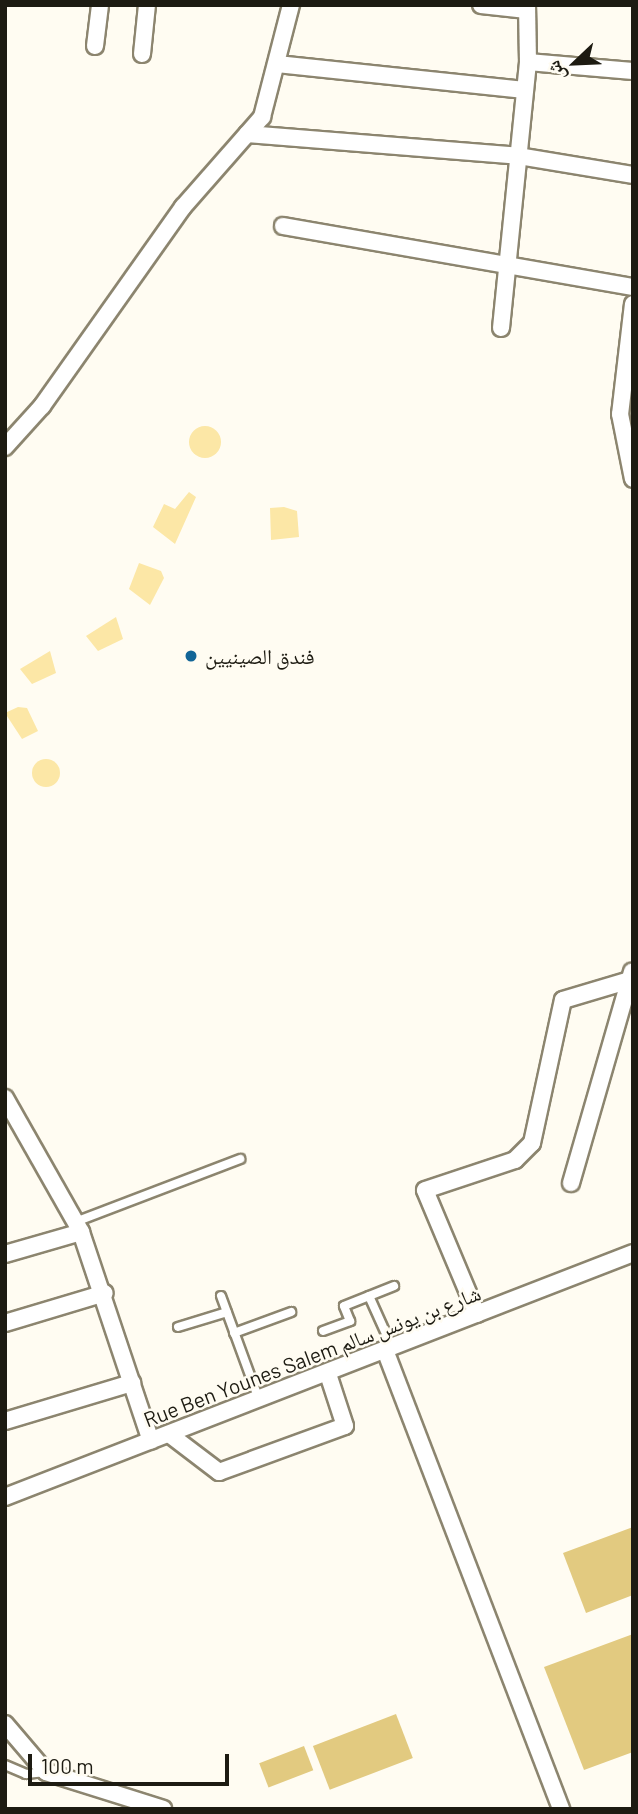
<!DOCTYPE html>
<meta charset="utf-8">
<style>
body{margin:0}
#map{position:relative;width:638px;height:1814px;overflow:hidden;background:#fffcf2;font-family:Barlow,"Noto Naskh Arabic",sans-serif}
div>[style]{position:absolute}
.green>*{inset:0;background:#e2ca80;transform-origin:0 0}
.building>*{inset:0;background:#fce7a6}
.round{border-radius:50%}
.roads{filter:drop-shadow(2px 0 #8c856f) drop-shadow(-2px 0 #8c856f) drop-shadow(0 2px #8c856f) drop-shadow(0 -2px #8c856f)}
.lane>*{height:8px;margin:-4px;padding:0 4px;transform-origin:4px;border-radius:4px;background:#fff}
.street>*{height:16px;margin:-8px;padding:0 8px;transform-origin:8px;border-radius:8px;background:#fff}
.dots>*{width:19px;height:19px;translate:-50% -50%;box-sizing:border-box;border:4px solid #fffcf2;border-radius:50%}
span{translate:-50% -50%;white-space:nowrap;text-align:center;line-height:1.15;-webkit-text-stroke:5px #fffcf2;paint-order:stroke}
.poi-label{font-size:21px;color:#1d1b12}
.left{translate:0 -50%;text-align:left}
.street-label{font-size:21px;color:#1d1b12}
.frame{position:absolute;inset:0;border:7px solid #1d1b12;pointer-events:none}
.north{position:absolute;left:540px;top:28px;width:70px;height:70px;-webkit-text-stroke:5px #fffcf2;paint-order:stroke;rotate:247deg;font-size:19px;font-weight:700;line-height:28px;text-align:center;color:#1d1b12}
.north::after{content:'';display:block;margin:auto;width:24px;height:32px;background:#1d1b12;clip-path:polygon(50% 0,100% 100%,50% 72%,0 100%)}
.scale{position:absolute;left:28px;top:1754px;width:201px;height:32px;box-sizing:border-box;border:4px solid #1d1b12;border-top:0;padding-left:9px;font-size:21px;line-height:24px;white-space:nowrap;color:#1d1b12;-webkit-text-stroke:5px #fffcf2;paint-order:stroke}
</style>
<div id="map">
<div class="green">
<i style="clip-path:polygon(633px 1527px,633px 1595px,586px 1613px,563px 1553px)"></i>
<i style="clip-path:polygon(633px 1634px,633px 1752px,584px 1770px,544px 1667px)"></i>
<i style="left:396px;top:1714px;width:47px;height:89px;rotate:69deg"></i>
<i style="left:304px;top:1746px;width:26px;height:48px;rotate:69deg"></i>
</div>
<div class="building">
<i class="round" style="left:189px;top:426px;width:32px;height:32px"></i>
<i style="clip-path:polygon(189px 492px,196px 497px,175px 544px,153px 527px,164px 504px,175px 509px)"></i>
<i style="clip-path:polygon(284px 507px,297px 511px,299px 537px,271px 540px,270px 508px)"></i>
<i style="clip-path:polygon(139px 563px,161px 571px,164px 578px,150px 605px,129px 589px)"></i>
<i style="clip-path:polygon(116px 617px,123px 639px,98px 651px,86px 636px)"></i>
<i style="clip-path:polygon(50px 651px,56px 673px,32px 684px,20px 669px)"></i>
<i style="clip-path:polygon(18px 707px,27px 708px,38px 731px,22px 739px,5px 713px)"></i>
<i class="round" style="left:32px;top:759px;width:28px;height:28px"></i>
</div>
<div class="roads">
<div class="lane">
<i style="left:75px;top:1222px;width:177px;rotate:-20.9deg"></i>
<i style="left:221px;top:1296px;width:111px;rotate:69.9deg"></i>
<i style="left:369px;top:1296px;width:56px;rotate:65.7deg"></i>
<i style="left:178px;top:1327px;width:51px;rotate:-17deg"></i>
<i style="left:323px;top:1331px;width:29px;rotate:-20deg"></i>
<i style="left:350px;top:1321px;width:16px;rotate:-112deg"></i>
<i style="left:344px;top:1306px;width:54px;rotate:-21.8deg"></i>
<i style="left:234px;top:1333px;width:61px;rotate:-20.2deg"></i>
<i style="left:5px;top:1765px;width:23px;rotate:23deg"></i>
<i style="left:26px;top:1774px;width:20px;rotate:-6deg"></i>
</div>
<div class="street">
<i style="left:481px;top:5px;width:46px;rotate:6.2deg"></i>
<i style="left:95px;top:46px;width:41px;rotate:-83deg"></i>
<i style="left:142px;top:54px;width:49px;rotate:-84.2deg"></i>
<i style="left:528px;top:62px;width:105px;rotate:4.9deg"></i>
<i style="left:277px;top:64px;width:249px;rotate:6deg"></i>
<i style="left:247px;top:134px;width:272px;rotate:4.6deg"></i>
<i style="left:518px;top:156px;width:117px;rotate:9.4deg"></i>
<i style="left:283px;top:226px;width:355px;rotate:9.9deg"></i>
<i style="left:633px;top:304px;width:111px;rotate:96.7deg"></i>
<i style="left:620px;top:414px;width:66px;rotate:78.7deg"></i>
<i style="left:501px;top:328px;width:267px;rotate:-84.2deg"></i>
<i style="left:528px;top:62px;width:57px;rotate:-91deg"></i>
<i style="left:5px;top:447px;width:55px;rotate:-47.9deg"></i>
<i style="left:42px;top:406px;width:244px;rotate:-54.7deg"></i>
<i style="left:183px;top:207px;width:120px;rotate:-48.7deg"></i>
<i style="left:262px;top:117px;width:116px;rotate:-75.5deg"></i>
<i style="left:5px;top:1098px;width:154px;rotate:60.4deg"></i>
<i style="left:81px;top:1232px;width:220px;rotate:71.5deg"></i>
<i style="left:571px;top:1183px;width:220px;rotate:-73.9deg"></i>
<i style="left:5px;top:1254px;width:79px;rotate:-16.1deg"></i>
<i style="left:477px;top:1314px;width:134px;rotate:-112.8deg"></i>
<i style="left:425px;top:1190px;width:95px;rotate:-18.4deg"></i>
<i style="left:515px;top:1160px;width:24px;rotate:-45deg"></i>
<i style="left:532px;top:1143px;width:146px;rotate:-77.8deg"></i>
<i style="left:563px;top:1000px;width:70px;rotate:-16.6deg"></i>
<i style="left:5px;top:1323px;width:104px;rotate:-16.7deg"></i>
<i style="left:385px;top:1350px;width:492px;rotate:69deg"></i>
<i style="left:5px;top:1421px;width:133px;rotate:-16.7deg"></i>
<i style="left:169px;top:1434px;width:63px;rotate:37.2deg"></i>
<i style="left:219px;top:1472px;width:134px;rotate:-20.1deg"></i>
<i style="left:345px;top:1426px;width:55px;rotate:-108.1deg"></i>
<i style="left:5px;top:1497px;width:674px;rotate:-21.23deg"></i>
<i style="left:5px;top:1724px;width:63px;rotate:49.5deg"></i>
<i style="left:46px;top:1772px;width:123px;rotate:17.5deg"></i>
</div>
</div>
<div class="dots">
<i style="left:191px;top:656px;background:#126597"></i>
</div>
<div class="poi-label">
<span class="left" style="left:205px;top:656px">فندق الصينيين</span>
</div>
<div class="street-label">
<span style="left:312px;top:1356px;rotate:-21deg">Rue Ben Younes Salem شارع بن يونس سالم</span>
</div>
<div class="frame"></div>
<div class="north">ش</div>
<div class="scale">100 m</div>
</div>
